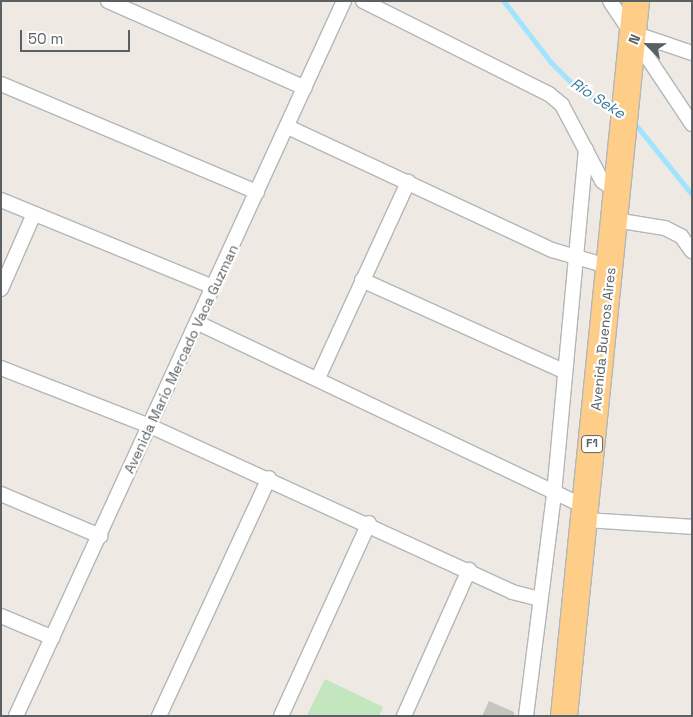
<!DOCTYPE html>
<meta charset="utf-8">
<style>
body{margin:0}
#map{position:relative;width:693px;height:717px;overflow:hidden;background:#eee9e2;font-family:"Space Grotesk",sans-serif}
div>[style]{position:absolute}
.green>*{inset:0;background:#c4e6be}
.stream>*{height:4.5px;margin:-2.25px;padding:0 2.25px;transform-origin:2.25px;border-radius:2.25px;background:#a1e4ff}
.building>*{inset:0;background:#c8c4be}
.roads{filter:drop-shadow(1px 0 #b3b6ba) drop-shadow(-1px 0 #b3b6ba) drop-shadow(0 1px #b3b6ba) drop-shadow(0 -1px #b3b6ba)}
.street>*{height:14px;margin:-7px;padding:0 7px;transform-origin:7px;border-radius:7px;background:#fff}
.highway>*{height:26px;margin:-13px;padding:0 13px;transform-origin:13px;border-radius:13px;background:#fece89}
span{translate:-50% -50%;white-space:nowrap;text-align:center;line-height:1.15;-webkit-text-stroke:4.5px #fff;paint-order:stroke}
.shield-label span{padding:1px 4px;background:#fff;border:1px solid;border-radius:4px;-webkit-text-stroke-width:0}
.shield-label{font-size:12px;color:#5b6063;font-weight:700}
.street-label{font-size:14px;color:#5b6063}
.water-label{font-size:15px;color:#387ba0;font-style:italic}
.frame{position:absolute;inset:0;border:2px solid #5b6063;pointer-events:none}
.north{position:absolute;left:623px;top:20px;width:50px;height:50px;-webkit-text-stroke:4px #fff;paint-order:stroke;rotate:293deg;font-size:14px;font-weight:700;line-height:20px;text-align:center;color:#5b6063}
.north::after{content:'';display:block;margin:auto;width:18px;height:22px;background:#5b6063;clip-path:polygon(50% 0,100% 100%,50% 72%,0 100%)}
.scale{position:absolute;left:20px;top:30px;width:110px;height:22px;box-sizing:border-box;border:2px solid #5b6063;border-top:0;padding-left:6px;font-size:15px;line-height:18px;white-space:nowrap;color:#5b6063;-webkit-text-stroke:4px #fff;paint-order:stroke}
</style>
<div id="map">
<div class="green">
<i style="clip-path:polygon(325px 679px,383px 707px,379px 716px,307px 715px)"></i>
</div>
<div class="stream">
<i style="left:504px;top:1px;width:77px;rotate:52.4deg"></i>
<i style="left:551px;top:62px;width:37px;rotate:45deg"></i>
<i style="left:577px;top:88px;width:45px;rotate:30.5deg"></i>
<i style="left:633px;top:121px;width:94px;rotate:51.1deg"></i>
</div>
<div class="building">
<i style="clip-path:polygon(489px 701px,514px 712px,514px 716px,482px 716px)"></i>
</div>
<div class="roads">
<div class="street">
<i style="left:108px;top:1px;width:215px;rotate:23.8deg"></i>
<i style="left:363px;top:1px;width:208px;rotate:26.6deg"></i>
<i style="left:549px;top:94px;width:17px;rotate:40deg"></i>
<i style="left:562px;top:105px;width:86px;rotate:62.2deg"></i>
<i style="left:602px;top:181px;width:19px;rotate:35deg"></i>
<i style="left:610px;top:1px;width:148px;rotate:56.3deg"></i>
<i style="left:633px;top:33px;width:62px;rotate:18.7deg"></i>
<i style="left:1px;top:84px;width:278px;rotate:22.9deg"></i>
<i style="left:288px;top:127px;width:291px;rotate:25deg"></i>
<i style="left:552px;top:250px;width:60px;rotate:16.3deg"></i>
<i style="left:1px;top:200px;width:229px;rotate:22.3deg"></i>
<i style="left:615px;top:220px;width:51px;rotate:9.1deg"></i>
<i style="left:665px;top:228px;width:18px;rotate:27deg"></i>
<i style="left:681px;top:236px;width:19px;rotate:54deg"></i>
<i style="left:362px;top:280px;width:222px;rotate:24.3deg"></i>
<i style="left:1px;top:289px;width:82px;rotate:-66.3deg"></i>
<i style="left:198px;top:323px;width:429px;rotate:25.4deg"></i>
<i style="left:1px;top:368px;width:160px;rotate:21.3deg"></i>
<i style="left:150px;top:426px;width:398px;rotate:24.6deg"></i>
<i style="left:512px;top:592px;width:29px;rotate:14deg"></i>
<i style="left:318px;top:378px;width:216px;rotate:-65.3deg"></i>
<i style="left:1px;top:494px;width:108px;rotate:23deg"></i>
<i style="left:585px;top:520px;width:107px;rotate:3.7deg"></i>
<i style="left:1px;top:616px;width:56px;rotate:22.9deg"></i>
<i style="left:16px;top:716px;width:787px;rotate:-65.36deg"></i>
<i style="left:159px;top:716px;width:262px;rotate:-65.2deg"></i>
<i style="left:281px;top:716px;width:212px;rotate:-65.5deg"></i>
<i style="left:404px;top:716px;width:160px;rotate:-66deg"></i>
<i style="left:526px;top:716px;width:224px;rotate:-82.8deg"></i>
<i style="left:554px;top:494px;width:346px;rotate:-84.7deg"></i>
</div>
<div class="highway">
<i style="left:564px;top:716px;width:719px;rotate:-84.25deg"></i>
</div>
</div>
<div class="shield-label">
<span style="left:592px;top:444px">F1</span>
</div>
<div class="street-label">
<span style="left:603px;top:339px;rotate:-84deg">Avenida Buenos Aires</span>
<span style="left:181px;top:359px;rotate:-65deg">Avenida Mario Mercado Vaca Guzman</span>
</div>
<div class="water-label">
<span style="left:598px;top:98px;rotate:33deg">Río Seke</span>
</div>
<div class="frame"></div>
<div class="north">N</div>
<div class="scale">50 m</div>
</div>
